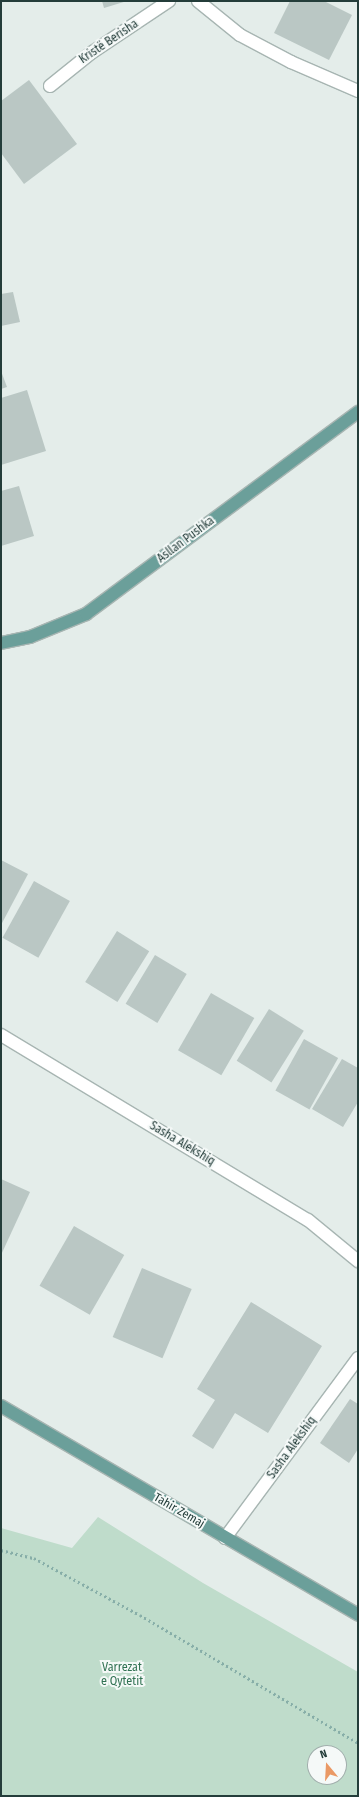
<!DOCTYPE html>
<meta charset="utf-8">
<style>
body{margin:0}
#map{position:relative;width:359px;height:1797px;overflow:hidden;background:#e4edea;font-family:"Fira Sans Condensed",sans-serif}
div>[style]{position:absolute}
.green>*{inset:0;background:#bfdccb}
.building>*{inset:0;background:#bac7c4;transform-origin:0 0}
.path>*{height:2.5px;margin-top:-1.25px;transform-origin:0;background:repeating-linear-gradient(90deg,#87aea8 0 2px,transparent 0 5px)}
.roads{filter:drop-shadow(1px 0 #a7b5b2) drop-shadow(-1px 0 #a7b5b2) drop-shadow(0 1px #a7b5b2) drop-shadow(0 -1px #a7b5b2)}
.minor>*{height:12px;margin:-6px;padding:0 6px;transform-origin:6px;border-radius:6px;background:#fff}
.major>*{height:12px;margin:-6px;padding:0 6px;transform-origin:6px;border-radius:6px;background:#6b9f9a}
span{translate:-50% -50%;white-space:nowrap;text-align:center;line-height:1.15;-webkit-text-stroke:4px #f5f9f8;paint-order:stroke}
.street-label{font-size:12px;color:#243d3a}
.park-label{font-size:12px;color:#317253}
.frame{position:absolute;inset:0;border:2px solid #243d3a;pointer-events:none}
.north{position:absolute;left:307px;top:1745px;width:40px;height:40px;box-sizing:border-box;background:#f5f9f8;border:1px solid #a1aeac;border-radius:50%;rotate:342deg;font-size:11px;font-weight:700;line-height:16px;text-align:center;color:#243d3a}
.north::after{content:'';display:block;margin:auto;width:14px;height:18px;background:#ea9965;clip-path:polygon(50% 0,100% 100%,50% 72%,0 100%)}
</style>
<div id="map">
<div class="green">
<i style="clip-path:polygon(evenodd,98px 1517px,203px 1583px,358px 1672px,358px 1796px,1px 1796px,1px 1528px,72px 1548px,98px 1517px,315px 1753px,339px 1753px,339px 1777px,315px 1777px,315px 1753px)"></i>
</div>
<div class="building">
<i style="clip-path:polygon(102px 1px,127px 1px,104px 8px)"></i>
<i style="clip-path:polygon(290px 1px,324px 1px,352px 15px,329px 60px,274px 33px)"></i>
<i style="clip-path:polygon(29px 80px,77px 144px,24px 184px,1px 153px,1px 101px)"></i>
<i style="clip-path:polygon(13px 292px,20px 322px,1px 326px,1px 294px)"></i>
<i style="clip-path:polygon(1px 371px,7px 387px,1px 389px)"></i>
<i style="clip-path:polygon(27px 390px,46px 451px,1px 465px,1px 398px)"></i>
<i style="clip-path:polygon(19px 486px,34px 536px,1px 546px,1px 491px)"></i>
<i style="clip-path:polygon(1px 860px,28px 874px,1px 925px)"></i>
<i style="left:34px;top:881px;width:41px;height:65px;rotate:29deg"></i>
<i style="left:117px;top:931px;width:38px;height:60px;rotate:32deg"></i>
<i style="left:155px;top:955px;width:37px;height:57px;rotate:31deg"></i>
<i style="left:211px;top:993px;width:50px;height:66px;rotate:30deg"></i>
<i style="left:269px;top:1009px;width:41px;height:61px;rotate:32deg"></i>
<i style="left:304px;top:1039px;width:39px;height:59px;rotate:29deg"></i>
<i style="clip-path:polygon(342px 1059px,358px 1068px,358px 1102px,343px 1127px,312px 1109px)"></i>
<i style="clip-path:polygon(1px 1179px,30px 1192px,1px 1255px)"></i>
<i style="left:74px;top:1226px;width:58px;height:69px;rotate:30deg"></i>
<i style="left:142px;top:1268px;width:54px;height:75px;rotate:23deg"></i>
<i style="clip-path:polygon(251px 1302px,322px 1346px,268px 1433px,235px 1413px,213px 1449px,192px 1436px,215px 1400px,197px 1389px)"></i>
<i style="clip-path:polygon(350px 1399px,358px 1404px,358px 1449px,349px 1463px,320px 1443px)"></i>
</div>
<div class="path">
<i style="left:1px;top:1550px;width:34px;rotate:14deg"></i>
<i style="left:34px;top:1558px;width:120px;rotate:28.3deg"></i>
<i style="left:140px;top:1615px;width:253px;rotate:30.4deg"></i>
</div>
<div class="roads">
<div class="minor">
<i style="left:198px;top:1px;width:54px;rotate:39deg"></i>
<i style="left:240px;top:35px;width:58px;rotate:27.9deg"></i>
<i style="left:291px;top:62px;width:73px;rotate:23.4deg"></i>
<i style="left:50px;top:86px;width:53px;rotate:-38.8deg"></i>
<i style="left:91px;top:53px;width:94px;rotate:-33.7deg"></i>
<i style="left:1px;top:1035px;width:358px;rotate:31.1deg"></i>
<i style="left:308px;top:1220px;width:65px;rotate:39.4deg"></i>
<i style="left:225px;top:1538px;width:224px;rotate:-53.5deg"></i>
</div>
<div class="major">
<i style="left:1px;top:643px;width:30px;rotate:-12deg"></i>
<i style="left:30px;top:637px;width:61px;rotate:-22.3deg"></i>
<i style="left:86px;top:614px;width:339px;rotate:-36.6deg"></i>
<i style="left:1px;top:1406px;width:414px;rotate:30.3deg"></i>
</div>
</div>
<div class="street-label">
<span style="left:109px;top:42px;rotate:-34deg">Kristë Berisha</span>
<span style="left:186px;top:540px;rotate:-37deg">Asllan Pushka</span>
<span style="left:182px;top:1144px;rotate:31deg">Sasha Alekshiq</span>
<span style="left:292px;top:1448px;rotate:-54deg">Sasha Alekshiq</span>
<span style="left:179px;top:1511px;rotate:30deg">Tahir Zemaj</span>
</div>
<div class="park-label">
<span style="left:122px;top:1675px">Varrezat<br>e Qytetit</span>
</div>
<div class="frame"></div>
<div class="north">N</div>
</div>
